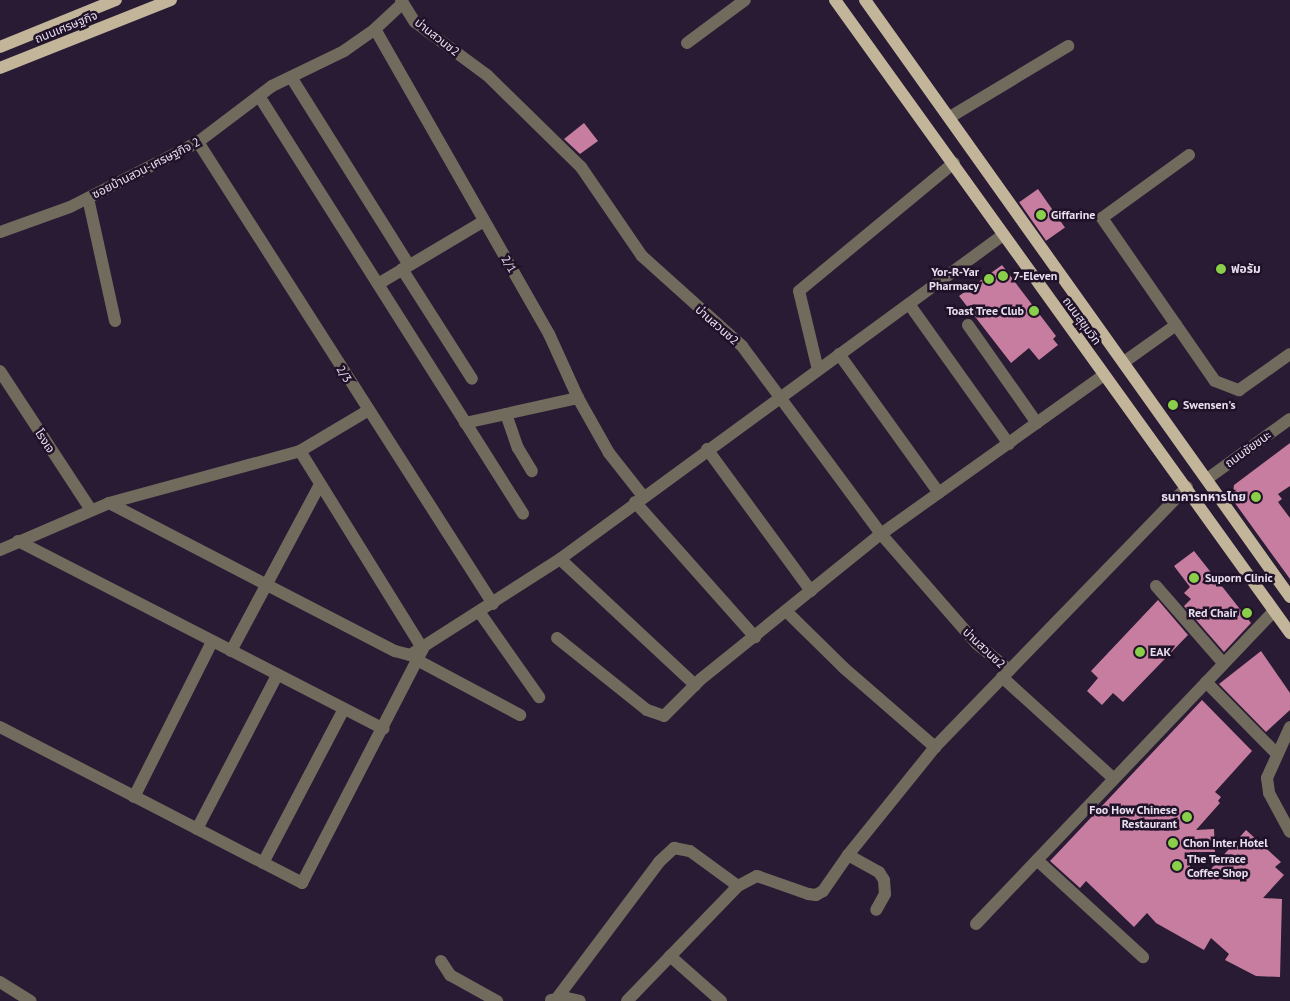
<!DOCTYPE html>
<meta charset="utf-8">
<style>
body{margin:0}
#map{position:relative;width:1290px;height:1001px;overflow:hidden;background:#291b33;font-family:"PT Sans","Noto Sans Thai",sans-serif}
div>[style]{position:absolute}
.building>*{inset:0;background:#c77d9f;transform-origin:0 0}
.minor>*{height:12px;margin:-6px;padding:0 6px;transform-origin:6px;border-radius:6px;background:#716b5e}
.major>*{height:12px;margin:-6px;padding:0 6px;transform-origin:6px;border-radius:6px;background:#c2b59a}
.dots>*{width:14px;height:14px;translate:-50% -50%;box-sizing:border-box;border:2px solid #201229;border-radius:50%}
span{translate:-50% -50%;white-space:nowrap;text-align:center;line-height:1.15;-webkit-text-stroke:5px #201229;paint-order:stroke}
.street-label{font-size:12px;color:#e8dfef}
.poi-label{font-size:12px;color:#e8dfef;font-weight:700}
.left{translate:0 -50%;text-align:left}
.right{translate:-100% -50%;text-align:right}
</style>
<div id="map">
<div class="building">
<i style="clip-path:polygon(584px 123px,598px 141px,580px 154px,564px 139px)"></i>
<i style="left:1038px;top:189px;width:47px;height:23px;rotate:55deg"></i>
<i style="clip-path:polygon(1002px 265px,1056px 336px,1053px 339px,1058px 345px,1039px 360px,1029px 348px,1011px 363px,959px 296px)"></i>
<i style="clip-path:polygon(1290px 443px,1290px 486px,1278px 494px,1282px 499px,1278px 502px,1290px 518px,1290px 579px,1232px 499px,1234px 485px)"></i>
<i style="clip-path:polygon(1194px 551px,1251px 623px,1224px 652px,1184px 606px,1191px 599px,1184px 593px,1190px 587px,1174px 566px)"></i>
<i style="clip-path:polygon(1158px 600px,1188px 635px,1123px 702px,1113px 693px,1102px 705px,1087px 691px,1098px 678px,1091px 671px)"></i>
<i style="clip-path:polygon(1261px 651px,1290px 693px,1290px 710px,1266px 732px,1219px 684px)"></i>
<i style="clip-path:polygon(1202px 700px,1252px 751px,1215px 792px,1221px 797px,1218px 801px,1220px 803px,1196px 830px,1214px 829px,1215px 852px,1190px 852px,1190px 867px,1203px 878px,1246px 830px,1281px 862px,1275px 867px,1284px 875px,1263px 898px,1282px 899px,1280px 977px,1256px 976px,1225px 960px,1229px 954px,1211px 938px,1204px 950px,1156px 923px,1147px 913px,1134px 927px,1086px 881px,1080px 888px,1050px 861px)"></i>
</div>
<div class="minor">
<i style="left:401px;top:0;width:26px;rotate:58deg"></i>
<i style="left:415px;top:22px;width:89px;rotate:36.4deg"></i>
<i style="left:487px;top:75px;width:132px;rotate:44.4deg"></i>
<i style="left:581px;top:167px;width:108px;rotate:55.6deg"></i>
<i style="left:642px;top:256px;width:135px;rotate:42deg"></i>
<i style="left:742px;top:346px;width:234px;rotate:53.5deg"></i>
<i style="left:881px;top:534px;width:145px;rotate:48.9deg"></i>
<i style="left:976px;top:643px;width:43px;rotate:39.3deg"></i>
<i style="left:375px;top:29px;width:351px;rotate:60.3deg"></i>
<i style="left:549px;top:334px;width:70px;rotate:65.6deg"></i>
<i style="left:578px;top:398px;width:63px;rotate:60.6deg"></i>
<i style="left:609px;top:453px;width:55px;rotate:51.7deg"></i>
<i style="left:687px;top:43px;width:72px;rotate:-36.6deg"></i>
<i style="left:291px;top:77px;width:222px;rotate:57.9deg"></i>
<i style="left:259px;top:96px;width:494px;rotate:57.7deg"></i>
<i style="left:950px;top:117px;width:138px;rotate:-31deg"></i>
<i style="left:198px;top:142px;width:548px;rotate:57.44deg"></i>
<i style="left:1189px;top:155px;width:107px;rotate:144.1deg"></i>
<i style="left:1102px;top:218px;width:198px;rotate:55.3deg"></i>
<i style="left:1215px;top:381px;width:26px;rotate:21deg"></i>
<i style="left:1239px;top:390px;width:62px;rotate:-35.2deg"></i>
<i style="left:88px;top:198px;width:126px;rotate:77.6deg"></i>
<i style="left:0;top:232px;width:74px;rotate:-19.7deg"></i>
<i style="left:70px;top:207px;width:144px;rotate:-26.9deg"></i>
<i style="left:198px;top:142px;width:93px;rotate:-37.1deg"></i>
<i style="left:272px;top:86px;width:80px;rotate:-25.9deg"></i>
<i style="left:344px;top:51px;width:38px;rotate:-35deg"></i>
<i style="left:375px;top:29px;width:38px;rotate:-43deg"></i>
<i style="left:402px;top:269px;width:130px;rotate:57.5deg"></i>
<i style="left:378px;top:284px;width:123px;rotate:-30.7deg"></i>
<i style="left:909px;top:304px;width:172px;rotate:54.5deg"></i>
<i style="left:968px;top:325px;width:120px;rotate:54.9deg"></i>
<i style="left:839px;top:354px;width:171px;rotate:54.3deg"></i>
<i style="left:1124px;top:362px;width:64px;rotate:-35.4deg"></i>
<i style="left:818px;top:370px;width:81px;rotate:-103.5deg"></i>
<i style="left:799px;top:291px;width:201px;rotate:-39.6deg"></i>
<i style="left:0;top:371px;width:166px;rotate:56.8deg"></i>
<i style="left:506px;top:414px;width:36px;rotate:71deg"></i>
<i style="left:518px;top:448px;width:27px;rotate:59deg"></i>
<i style="left:465px;top:423px;width:116px;rotate:-12.5deg"></i>
<i style="left:707px;top:449px;width:176px;rotate:53.8deg"></i>
<i style="left:300px;top:451px;width:233px;rotate:58.2deg"></i>
<i style="left:1207px;top:479px;width:102px;rotate:-35.9deg"></i>
<i style="left:635px;top:502px;width:181px;rotate:48.4deg"></i>
<i style="left:109px;top:503px;width:322px;rotate:27.4deg"></i>
<i style="left:395px;top:651px;width:16px;rotate:15deg"></i>
<i style="left:410px;top:655px;width:178px;rotate:-32.6deg"></i>
<i style="left:560px;top:559px;width:549px;rotate:-36.18deg"></i>
<i style="left:18px;top:541px;width:411px;rotate:27.2deg"></i>
<i style="left:0;top:550px;width:119px;rotate:-23.3deg"></i>
<i style="left:109px;top:503px;width:198px;rotate:-15.2deg"></i>
<i style="left:300px;top:451px;width:78px;rotate:-30.8deg"></i>
<i style="left:560px;top:559px;width:185px;rotate:43deg"></i>
<i style="left:1156px;top:586px;width:103px;rotate:48.9deg"></i>
<i style="left:786px;top:611px;width:81px;rotate:44.5deg"></i>
<i style="left:844px;top:668px;width:121px;rotate:41deg"></i>
<i style="left:480px;top:613px;width:103px;rotate:54.9deg"></i>
<i style="left:557px;top:638px;width:115px;rotate:38.7deg"></i>
<i style="left:647px;top:710px;width:18px;rotate:19deg"></i>
<i style="left:664px;top:716px;width:52px;rotate:-45deg"></i>
<i style="left:701px;top:679px;width:231px;rotate:-38.9deg"></i>
<i style="left:881px;top:534px;width:274px;rotate:-35.5deg"></i>
<i style="left:231px;top:651px;width:189px;rotate:-61.9deg"></i>
<i style="left:417px;top:660px;width:117px;rotate:28.1deg"></i>
<i style="left:1002px;top:677px;width:151px;rotate:42.3deg"></i>
<i style="left:1206px;top:682px;width:100px;rotate:45.4deg"></i>
<i style="left:0;top:727px;width:340px;rotate:27.3deg"></i>
<i style="left:302px;top:883px;width:263px;rotate:-62.7deg"></i>
<i style="left:1290px;top:727px;width:56px;rotate:114.3deg"></i>
<i style="left:1267px;top:778px;width:15px;rotate:82deg"></i>
<i style="left:1269px;top:793px;width:44px;rotate:61.7deg"></i>
<i style="left:134px;top:797px;width:174px;rotate:-63.3deg"></i>
<i style="left:197px;top:829px;width:174px;rotate:-62.5deg"></i>
<i style="left:848px;top:855px;width:35px;rotate:29deg"></i>
<i style="left:879px;top:872px;width:9px;rotate:58deg"></i>
<i style="left:884px;top:880px;width:14px;rotate:86deg"></i>
<i style="left:885px;top:894px;width:18px;rotate:119deg"></i>
<i style="left:1037px;top:860px;width:144px;rotate:42.5deg"></i>
<i style="left:263px;top:863px;width:174px;rotate:-62.3deg"></i>
<i style="left:976px;top:924px;width:432px;rotate:-46.4deg"></i>
<i style="left:670px;top:956px;width:68px;rotate:41.4deg"></i>
<i style="left:441px;top:961px;width:17px;rotate:57deg"></i>
<i style="left:450px;top:975px;width:54px;rotate:29deg"></i>
<i style="left:0;top:982px;width:36px;rotate:32deg"></i>
<i style="left:557px;top:998px;width:170px;rotate:-53.1deg"></i>
<i style="left:659px;top:862px;width:21px;rotate:-43deg"></i>
<i style="left:674px;top:848px;width:16px;rotate:11deg"></i>
<i style="left:690px;top:851px;width:59px;rotate:36.1deg"></i>
<i style="left:551px;top:1000px;width:16px;rotate:-7deg"></i>
<i style="left:567px;top:998px;width:13px;rotate:13deg"></i>
<i style="left:627px;top:1001px;width:160px;rotate:-46deg"></i>
<i style="left:738px;top:886px;width:21px;rotate:-28deg"></i>
<i style="left:757px;top:876px;width:54px;rotate:19.4deg"></i>
<i style="left:808px;top:894px;width:8px;rotate:7deg"></i>
<i style="left:816px;top:895px;width:8px;rotate:-30deg"></i>
<i style="left:823px;top:891px;width:44px;rotate:-55.2deg"></i>
<i style="left:848px;top:855px;width:139px;rotate:-51.1deg"></i>
<i style="left:935px;top:747px;width:362px;rotate:-45.9deg"></i>
</div>
<div class="major">
<i style="left:835px;top:0;width:780px;rotate:54.29deg"></i>
<i style="left:865px;top:0;width:733px;rotate:54.55deg"></i>
<i style="left:0;top:47px;width:125px;rotate:-22.1deg"></i>
<i style="left:0;top:68px;width:184px;rotate:-21.7deg"></i>
</div>
<div class="dots">
<i style="left:1041px;top:215px;background:#89cf49"></i>
<i style="left:1221px;top:269px;background:#89cf49"></i>
<i style="left:1003px;top:276px;background:#89cf49"></i>
<i style="left:989px;top:279px;background:#89cf49"></i>
<i style="left:1034px;top:311px;background:#89cf49"></i>
<i style="left:1173px;top:405px;background:#89cf49"></i>
<i style="left:1256px;top:497px;background:#89cf49"></i>
<i style="left:1194px;top:578px;background:#89cf49"></i>
<i style="left:1247px;top:613px;background:#89cf49"></i>
<i style="left:1140px;top:652px;background:#89cf49"></i>
<i style="left:1187px;top:817px;background:#89cf49"></i>
<i style="left:1173px;top:843px;background:#89cf49"></i>
<i style="left:1177px;top:866px;background:#89cf49"></i>
</div>
<div class="street-label">
<span style="left:66px;top:27px;rotate:-22deg">ถนนเศรษฐกิจ</span>
<span style="left:437px;top:37px;rotate:38deg">บ่านสวนซ2</span>
<span style="left:146px;top:168px;rotate:-27deg">ซอยบ้านสวน-เศรษฐกิจ 2</span>
<span style="left:509px;top:264px;rotate:60deg">2/1</span>
<span style="left:1082px;top:321px;rotate:54deg">ถนนสุขุมวิท</span>
<span style="left:717px;top:325px;rotate:41deg">บ่านสวนซ2</span>
<span style="left:344px;top:374px;rotate:58deg">2/3</span>
<span style="left:45px;top:441px;rotate:57deg">โรงเจ</span>
<span style="left:1248px;top:449px;rotate:-36deg">ถนนชัยชนะ</span>
<span style="left:984px;top:648px;rotate:43deg">บ่านสวนซ2</span>
</div>
<div class="poi-label">
<span class="left" style="left:1051px;top:215px">Giffarine</span>
<span class="left" style="left:1231px;top:269px">ฟอรัม</span>
<span class="right" style="left:979px;top:279px">Yor-R-Yar<br>Pharmacy</span>
<span class="left" style="left:1013px;top:276px">7-Eleven</span>
<span class="right" style="left:1024px;top:311px">Toast Tree Club</span>
<span class="left" style="left:1183px;top:405px">Swensen's</span>
<span class="right" style="left:1246px;top:497px">ธนาคารทหารไทย</span>
<span class="left" style="left:1205px;top:578px">Suporn Clinic</span>
<span class="right" style="left:1237px;top:613px">Red Chair</span>
<span class="left" style="left:1150px;top:652px">EAK</span>
<span class="right" style="left:1177px;top:817px">Foo How Chinese<br>Restaurant</span>
<span class="left" style="left:1183px;top:843px">Chon Inter Hotel</span>
<span class="left" style="left:1187px;top:866px">The Terrace<br>Coffee Shop</span>
</div>
</div>
